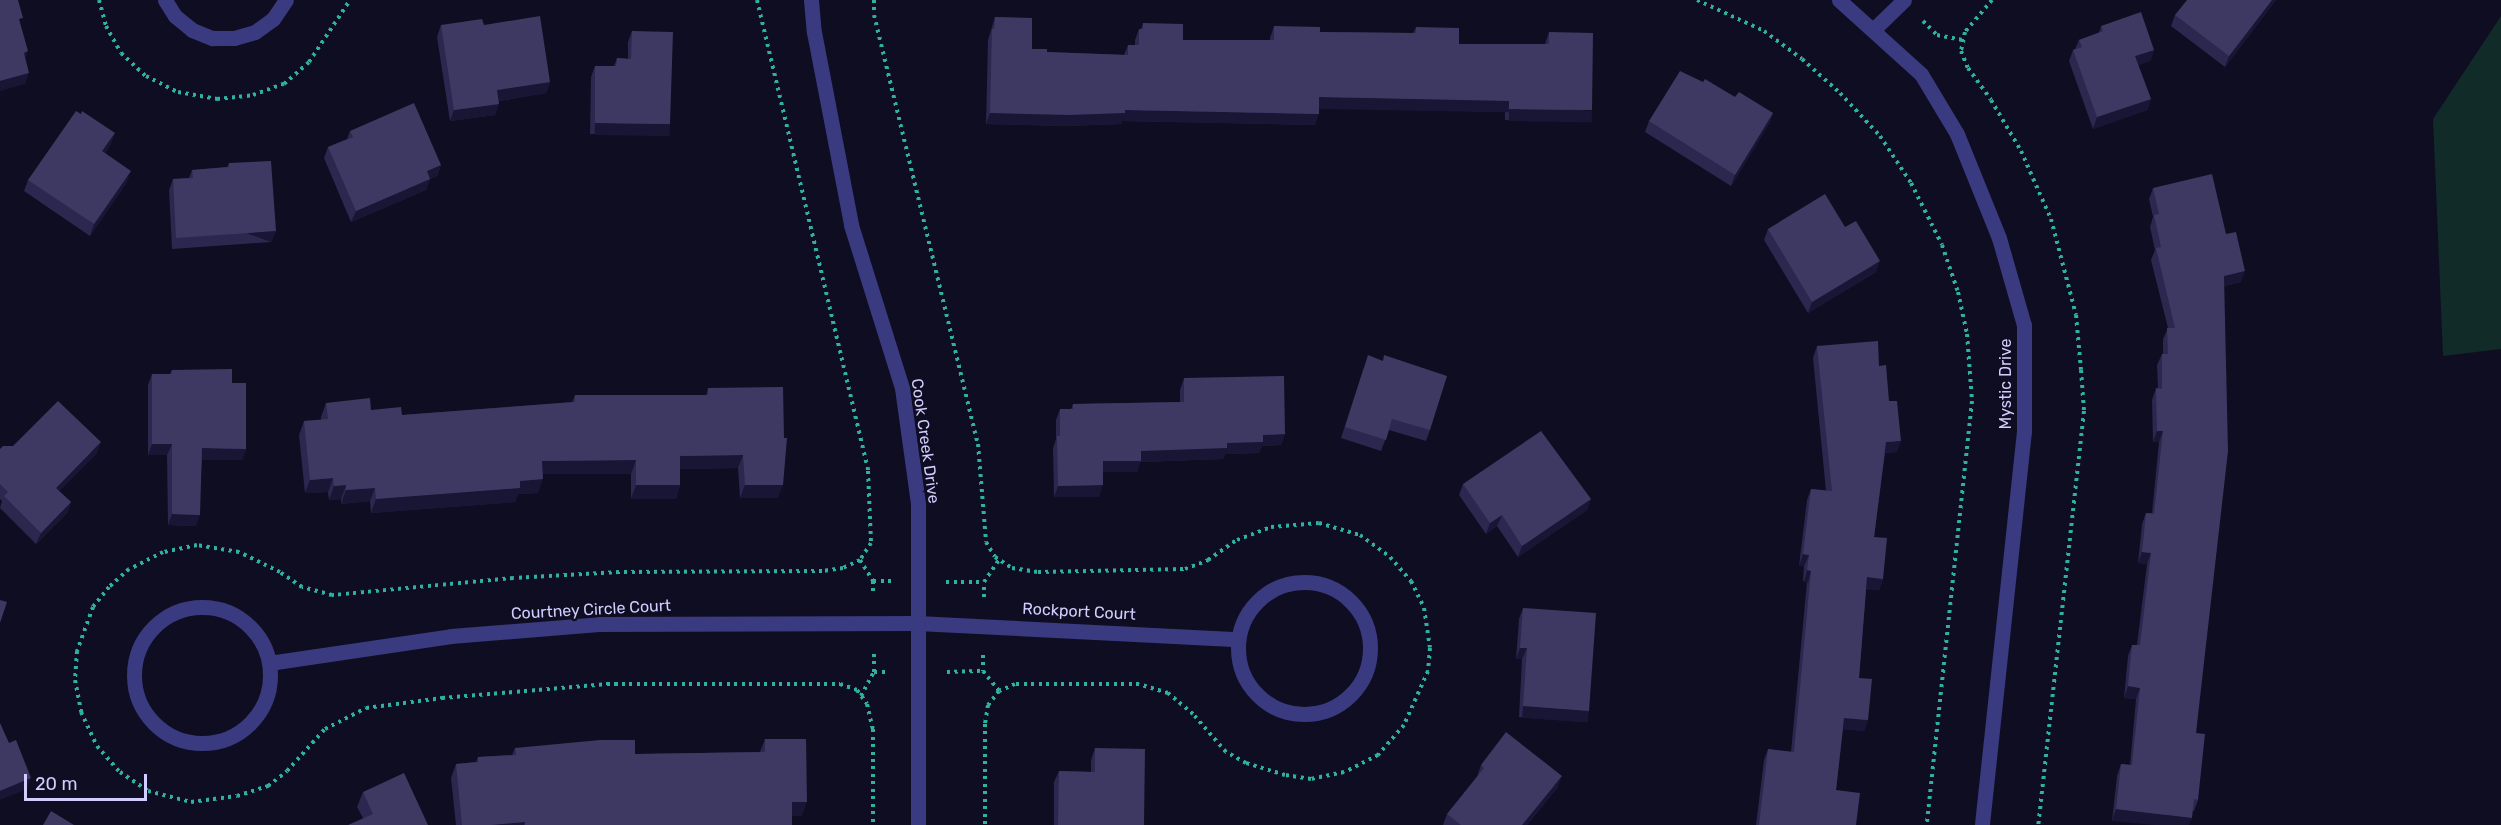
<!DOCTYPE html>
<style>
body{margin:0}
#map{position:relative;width:2501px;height:825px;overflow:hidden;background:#0f0d21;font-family:Rubik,sans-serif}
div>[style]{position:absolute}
.green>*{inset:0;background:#102b28}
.path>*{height:4px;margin-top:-2px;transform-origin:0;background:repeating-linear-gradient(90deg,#2fb1a1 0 3px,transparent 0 7.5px)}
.minor>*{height:15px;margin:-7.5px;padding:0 7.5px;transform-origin:7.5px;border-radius:7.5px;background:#393a7f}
.minor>.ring{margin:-7.5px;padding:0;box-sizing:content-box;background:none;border:15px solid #393a7f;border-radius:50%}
.wall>*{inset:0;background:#2b274f}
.shaded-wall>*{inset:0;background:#191535;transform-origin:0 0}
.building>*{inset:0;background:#3d3962}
span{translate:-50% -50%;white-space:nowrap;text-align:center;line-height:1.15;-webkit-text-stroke:5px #0f0d21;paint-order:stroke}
.street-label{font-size:16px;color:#d0cefe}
.scale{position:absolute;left:24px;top:774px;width:123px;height:27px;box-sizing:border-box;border:3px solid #d0cefe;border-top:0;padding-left:8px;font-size:18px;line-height:21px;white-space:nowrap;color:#d0cefe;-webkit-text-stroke:4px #0f0d21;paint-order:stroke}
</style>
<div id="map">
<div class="green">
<i style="clip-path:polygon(2501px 16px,2501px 349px,2443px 356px,2433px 119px)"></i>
</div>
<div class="path">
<i style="left:99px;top:0;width:27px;rotate:75deg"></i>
<i style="left:106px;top:26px;width:31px;rotate:61deg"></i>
<i style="left:121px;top:53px;width:34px;rotate:43deg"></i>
<i style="left:146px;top:76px;width:36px;rotate:27deg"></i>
<i style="left:178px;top:92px;width:40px;rotate:10deg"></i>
<i style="left:217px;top:99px;width:36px;rotate:-6deg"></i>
<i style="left:253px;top:95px;width:33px;rotate:-20deg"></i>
<i style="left:284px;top:84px;width:33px;rotate:-41deg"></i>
<i style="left:309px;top:62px;width:74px;rotate:-56.5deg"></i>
<i style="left:757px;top:0;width:484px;rotate:76.7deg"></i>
<i style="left:868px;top:471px;width:72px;rotate:87.6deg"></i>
<i style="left:871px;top:543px;width:20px;rotate:123deg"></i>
<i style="left:860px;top:560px;width:19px;rotate:155deg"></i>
<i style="left:843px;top:568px;width:21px;rotate:172deg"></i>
<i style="left:822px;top:571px;width:203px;rotate:179.7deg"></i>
<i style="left:619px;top:572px;width:106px;rotate:176.8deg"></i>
<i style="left:513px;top:578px;width:182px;rotate:174.6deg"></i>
<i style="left:332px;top:595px;width:31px;rotate:-165deg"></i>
<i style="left:302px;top:587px;width:27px;rotate:-146deg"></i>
<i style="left:280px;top:572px;width:46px;rotate:-154deg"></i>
<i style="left:239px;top:552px;width:43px;rotate:-170.5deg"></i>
<i style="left:197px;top:545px;width:35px;rotate:168deg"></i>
<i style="left:163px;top:552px;width:38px;rotate:153deg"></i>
<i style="left:129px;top:569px;width:27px;rotate:138deg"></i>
<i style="left:109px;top:587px;width:26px;rotate:129deg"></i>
<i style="left:93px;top:607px;width:47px;rotate:110deg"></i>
<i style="left:77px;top:651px;width:29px;rotate:94deg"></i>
<i style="left:75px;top:680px;width:33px;rotate:79deg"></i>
<i style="left:81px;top:712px;width:38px;rotate:65deg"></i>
<i style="left:97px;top:746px;width:35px;rotate:49deg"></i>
<i style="left:120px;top:772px;width:34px;rotate:34deg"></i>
<i style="left:148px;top:791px;width:44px;rotate:14.3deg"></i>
<i style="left:191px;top:802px;width:46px;rotate:-7.4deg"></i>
<i style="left:237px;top:796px;width:33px;rotate:-18deg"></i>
<i style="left:268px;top:786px;width:24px;rotate:-38deg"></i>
<i style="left:287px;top:771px;width:57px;rotate:-47.9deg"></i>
<i style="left:325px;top:729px;width:46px;rotate:-27.1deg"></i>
<i style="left:366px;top:708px;width:77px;rotate:-7.5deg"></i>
<i style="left:442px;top:698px;width:166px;rotate:-4.8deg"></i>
<i style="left:607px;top:684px;width:233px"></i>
<i style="left:840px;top:684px;width:18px;rotate:19deg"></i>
<i style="left:857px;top:690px;width:17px;rotate:54deg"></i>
<i style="left:867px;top:704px;width:26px;rotate:77deg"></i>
<i style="left:873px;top:729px;width:96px;rotate:90deg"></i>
<i style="left:874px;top:0;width:15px;rotate:90deg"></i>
<i style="left:874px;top:15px;width:441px;rotate:76.4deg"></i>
<i style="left:978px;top:444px;width:98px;rotate:85.3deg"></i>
<i style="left:986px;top:542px;width:17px;rotate:59deg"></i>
<i style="left:995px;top:557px;width:20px;rotate:33deg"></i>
<i style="left:1012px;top:568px;width:26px;rotate:9deg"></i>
<i style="left:1038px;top:572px;width:147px;rotate:-1.2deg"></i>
<i style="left:1185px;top:569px;width:25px;rotate:-21deg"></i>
<i style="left:1208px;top:560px;width:35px;rotate:-35deg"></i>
<i style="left:1237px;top:540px;width:36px;rotate:-21deg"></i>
<i style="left:1271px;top:527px;width:48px;rotate:-4.8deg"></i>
<i style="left:1319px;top:523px;width:43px;rotate:16.3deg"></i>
<i style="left:1360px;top:535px;width:37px;rotate:36deg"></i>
<i style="left:1390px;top:557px;width:32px;rotate:49deg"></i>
<i style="left:1411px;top:581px;width:30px;rotate:64deg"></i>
<i style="left:1424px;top:608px;width:40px;rotate:81.5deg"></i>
<i style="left:1430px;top:648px;width:23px;rotate:95deg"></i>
<i style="left:1428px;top:671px;width:59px;rotate:114deg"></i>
<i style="left:1404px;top:725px;width:40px;rotate:131deg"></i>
<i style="left:1378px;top:755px;width:38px;rotate:153deg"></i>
<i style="left:1344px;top:772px;width:34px;rotate:168deg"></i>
<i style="left:1311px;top:779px;width:26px;rotate:-171deg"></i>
<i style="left:1285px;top:775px;width:41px;rotate:-162.9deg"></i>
<i style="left:1246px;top:763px;width:23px;rotate:-151deg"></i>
<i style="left:1226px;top:752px;width:50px;rotate:-131deg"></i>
<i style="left:1193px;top:714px;width:33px;rotate:-140deg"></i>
<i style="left:1168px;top:693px;width:30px;rotate:-163deg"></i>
<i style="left:1139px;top:684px;width:124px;rotate:180deg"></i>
<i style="left:1015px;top:684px;width:17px;rotate:156deg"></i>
<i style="left:999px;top:691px;width:18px;rotate:128deg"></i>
<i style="left:988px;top:705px;width:19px;rotate:99deg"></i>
<i style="left:985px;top:724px;width:101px;rotate:90deg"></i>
<i style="left:1697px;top:0;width:74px;rotate:24.8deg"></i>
<i style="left:1764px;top:31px;width:47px;rotate:36.4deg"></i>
<i style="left:1802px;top:59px;width:51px;rotate:41.8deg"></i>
<i style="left:1840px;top:93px;width:59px;rotate:47.1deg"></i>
<i style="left:1880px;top:136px;width:56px;rotate:56.6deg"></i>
<i style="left:1911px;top:183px;width:69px;rotate:63.4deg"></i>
<i style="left:1942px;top:245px;width:50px;rotate:71.2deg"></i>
<i style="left:1958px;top:292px;width:43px;rotate:77.9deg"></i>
<i style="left:1967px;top:334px;width:67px;rotate:85.7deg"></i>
<i style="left:1972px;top:401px;width:426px;rotate:96.1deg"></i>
<i style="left:1992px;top:0;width:42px;rotate:130.2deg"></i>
<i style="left:1965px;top:32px;width:19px;rotate:102deg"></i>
<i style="left:1961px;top:51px;width:18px;rotate:68deg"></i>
<i style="left:1968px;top:68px;width:39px;rotate:54deg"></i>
<i style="left:1991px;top:100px;width:59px;rotate:59.5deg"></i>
<i style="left:2021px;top:151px;width:74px;rotate:66.2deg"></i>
<i style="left:2051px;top:219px;width:99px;rotate:75.4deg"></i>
<i style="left:2076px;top:315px;width:55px;rotate:84.8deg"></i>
<i style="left:2081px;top:370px;width:41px;rotate:85.8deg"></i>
<i style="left:2084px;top:411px;width:417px;rotate:96.3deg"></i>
<i style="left:1923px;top:21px;width:20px;rotate:45deg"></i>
<i style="left:1937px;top:35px;width:26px;rotate:11deg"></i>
<i style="left:860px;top:560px;width:25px;rotate:58deg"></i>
<i style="left:873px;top:581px;width:13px;rotate:90deg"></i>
<i style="left:873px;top:581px;width:18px"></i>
<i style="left:946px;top:582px;width:38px"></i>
<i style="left:984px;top:597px;width:15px;rotate:-90deg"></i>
<i style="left:984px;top:582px;width:27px;rotate:-56deg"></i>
<i style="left:983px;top:655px;width:16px;rotate:90deg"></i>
<i style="left:983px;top:671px;width:26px;rotate:51deg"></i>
<i style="left:874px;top:672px;width:15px"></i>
<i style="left:947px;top:672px;width:36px;rotate:-2deg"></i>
<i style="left:861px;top:696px;width:27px;rotate:-62deg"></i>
<i style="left:874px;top:672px;width:19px;rotate:-90deg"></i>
</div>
<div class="minor">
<i style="left:165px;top:0;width:19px;rotate:58deg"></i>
<i style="left:175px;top:16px;width:22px;rotate:39deg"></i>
<i style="left:192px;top:30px;width:22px;rotate:22deg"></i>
<i style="left:212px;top:38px;width:22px"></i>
<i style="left:234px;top:38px;width:22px;rotate:-16deg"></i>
<i style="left:255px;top:32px;width:22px;rotate:-36deg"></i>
<i style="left:273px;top:19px;width:23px;rotate:-56deg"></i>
<i style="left:811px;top:0;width:32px;rotate:85deg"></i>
<i style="left:814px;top:32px;width:197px;rotate:79.1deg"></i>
<i style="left:851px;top:225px;width:171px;rotate:72.6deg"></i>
<i style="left:902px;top:388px;width:117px;rotate:82.1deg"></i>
<i style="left:918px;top:504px;width:321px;rotate:90deg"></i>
<i style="left:1839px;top:0;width:110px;rotate:42.1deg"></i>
<i style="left:1921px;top:74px;width:70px;rotate:59deg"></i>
<i style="left:1957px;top:134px;width:112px;rotate:68deg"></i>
<i style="left:1999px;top:238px;width:91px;rotate:74deg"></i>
<i style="left:2024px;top:325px;width:106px;rotate:90deg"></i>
<i style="left:2024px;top:431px;width:396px;rotate:96.1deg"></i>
<i style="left:1873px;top:30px;width:43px;rotate:-44.1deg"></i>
<i class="ring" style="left:1238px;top:582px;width:117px;height:117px"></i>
<i class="ring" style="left:134px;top:607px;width:121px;height:121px"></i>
<i style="left:269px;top:663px;width:184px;rotate:-8.4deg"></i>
<i style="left:451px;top:636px;width:148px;rotate:-4.6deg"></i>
<i style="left:599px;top:624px;width:318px;rotate:-0.2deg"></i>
<i style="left:917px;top:623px;width:321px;rotate:2.9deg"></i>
</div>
<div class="wall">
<i style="clip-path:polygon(2276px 0,2225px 67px,2171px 26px,2175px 15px)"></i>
<i style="clip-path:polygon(995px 17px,1032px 49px,1047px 52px,1124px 55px,1128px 45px,1135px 45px,1135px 40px,1139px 29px,1141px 29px,1143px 23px,1183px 40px,1270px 40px,1270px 38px,1274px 26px,1320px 32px,1413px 33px,1416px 27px,1459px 44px,1545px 44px,1549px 32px,1588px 121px,1505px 120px,1505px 112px,1319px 108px,1315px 125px,1122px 121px,1121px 124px,1065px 126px,986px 124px,988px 40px)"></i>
<i style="clip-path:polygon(441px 25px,484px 25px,550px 82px,546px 93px,499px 101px,495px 115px,450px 121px,437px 37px)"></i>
<i style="clip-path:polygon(2101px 26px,2154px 50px,2150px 61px,2138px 65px,2151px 99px,2147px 110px,2093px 129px,2069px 61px,2073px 50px,2075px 49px,2079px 40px,2099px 33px)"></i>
<i style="clip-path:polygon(632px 31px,670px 124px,666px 135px,590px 134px,591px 77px,595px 66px,614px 66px,617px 58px,628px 59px,628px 42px)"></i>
<i style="clip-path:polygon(1703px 82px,1735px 97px,1773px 113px,1769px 124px,1731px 186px,1645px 132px,1649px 121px)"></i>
<i style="clip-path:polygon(350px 131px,441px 165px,437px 176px,430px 179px,426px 190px,351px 222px,324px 158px,328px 147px,347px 139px)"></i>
<i style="clip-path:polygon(111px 144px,105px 153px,127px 182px,90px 236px,24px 191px,28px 180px)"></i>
<i style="clip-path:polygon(229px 163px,272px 242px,172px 249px,169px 190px,173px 179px,189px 178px,192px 170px,227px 167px)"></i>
<i style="clip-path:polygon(2153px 188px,2226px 234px,2241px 282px,2224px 286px,2196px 733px,2198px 800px,2194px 811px,2112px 821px,2117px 776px,2121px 764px,2130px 765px,2136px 699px,2124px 698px,2128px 656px,2132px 645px,2137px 645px,2147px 564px,2138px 563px,2142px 524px,2146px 513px,2152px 513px,2159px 442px,2153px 442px,2152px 400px,2156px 388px,2158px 388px,2157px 365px,2162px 354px,2163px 354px,2163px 339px,2168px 328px,2151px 260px,2155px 250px,2150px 227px,2153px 217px,2149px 199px)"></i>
<i style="clip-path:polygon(1845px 227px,1876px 272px,1808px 313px,1764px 240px,1768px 229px)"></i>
<i style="clip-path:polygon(1817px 346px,1879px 366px,1889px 401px,1897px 452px,1885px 453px,1874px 537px,1883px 579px,1879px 590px,1866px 589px,1859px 678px,1868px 720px,1864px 731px,1843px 729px,1836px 790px,1856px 825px,1756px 825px,1764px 760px,1768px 749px,1791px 752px,1807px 582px,1803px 581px,1804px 566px,1799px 566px,1807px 500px,1811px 489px,1826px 491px,1813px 358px)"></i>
<i style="clip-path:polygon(1364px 367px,1430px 430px,1426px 441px,1389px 430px,1381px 451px,1341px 438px)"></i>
<i style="clip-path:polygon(172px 370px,232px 383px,246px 449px,242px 460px,202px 460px,196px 526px,168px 525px,167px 455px,148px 455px,148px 385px,152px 374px,170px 374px)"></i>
<i style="clip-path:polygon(1184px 378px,1285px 434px,1281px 445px,1262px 446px,1259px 453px,1225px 454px,1223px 459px,1140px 462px,1137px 472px,1103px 472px,1099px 497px,1054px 497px,1053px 448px,1056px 439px,1056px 420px,1060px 409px,1071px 409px,1073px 404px,1180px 402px,1180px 390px)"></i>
<i style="clip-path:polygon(708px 388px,778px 498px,740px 498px,738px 468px,680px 469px,680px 485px,676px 499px,631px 499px,631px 474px,543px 474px,538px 493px,518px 494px,515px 502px,371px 513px,370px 501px,341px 504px,341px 499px,329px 500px,328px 492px,305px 493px,299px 435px,304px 421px,321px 420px,321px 417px,326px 403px,402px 415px,572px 402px,575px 395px,706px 395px)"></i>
<i style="clip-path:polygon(0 449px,97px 453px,59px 491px,71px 502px,67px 513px,36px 544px,0 508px,2px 501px,0 499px)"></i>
<i style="clip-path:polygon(1463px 484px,1591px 499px,1587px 510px,1518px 557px,1497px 526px,1486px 534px,1459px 495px)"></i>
<i style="clip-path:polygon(1523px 608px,1589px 711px,1584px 722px,1519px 717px,1522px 659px,1516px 659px,1519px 619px)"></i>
<i style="clip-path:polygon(765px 739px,802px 816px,792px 816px,792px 825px,456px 825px,451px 778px,456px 764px,476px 762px,478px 757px,512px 755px,515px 748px,635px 754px,760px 752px)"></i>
<i style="clip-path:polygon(1095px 748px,1144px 825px,1054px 825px,1054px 782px,1059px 771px,1091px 772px,1091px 760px)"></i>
<i style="clip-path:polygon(1481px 765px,1558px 787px,1527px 825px,1443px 825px,1447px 814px,1477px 777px)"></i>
<i style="clip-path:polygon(363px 792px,428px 825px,363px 818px,357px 807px)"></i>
</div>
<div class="shaded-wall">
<i style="clip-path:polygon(2272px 0,2276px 0,2225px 67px,2229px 56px)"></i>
<i style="clip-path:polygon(2154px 50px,2150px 61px,2131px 68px,2135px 56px)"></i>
<i style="clip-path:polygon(28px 51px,24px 62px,24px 53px)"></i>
<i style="clip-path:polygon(29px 73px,25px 84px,0 91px,0 81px)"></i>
<i style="clip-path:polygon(550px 82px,546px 93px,493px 102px,497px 90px)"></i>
<i style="left:1319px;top:97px;width:190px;height:12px;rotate:1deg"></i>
<i style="clip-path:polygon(2151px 99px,2147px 110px,2093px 129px,2097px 117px)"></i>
<i style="clip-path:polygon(499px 104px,495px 115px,450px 121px,454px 110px)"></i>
<i style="left:1509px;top:109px;width:83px;height:12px;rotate:1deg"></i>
<i style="clip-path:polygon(1125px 110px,1319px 114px,1315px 125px,1122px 121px,1121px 124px,1065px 126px,986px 124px,990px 113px)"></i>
<i style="clip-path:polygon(1773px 113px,1769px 124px,1731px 186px,1735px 175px)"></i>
<i style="left:595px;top:123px;width:75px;height:12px;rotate:1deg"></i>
<i style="clip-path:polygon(115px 133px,111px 144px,98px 163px,102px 151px)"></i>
<i style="clip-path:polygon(441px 165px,437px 176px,423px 182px,427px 171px)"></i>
<i style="clip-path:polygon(131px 171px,127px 182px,90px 236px,94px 224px)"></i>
<i style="clip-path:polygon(430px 179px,426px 190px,351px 222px,356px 211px)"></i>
<i style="left:276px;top:231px;width:12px;height:100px;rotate:110deg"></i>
<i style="clip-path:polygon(1880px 261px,1876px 272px,1808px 313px,1812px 302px)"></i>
<i style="clip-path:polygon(2245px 271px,2241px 282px,2220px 287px,2224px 276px)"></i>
<i style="clip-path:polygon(2157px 431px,2163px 431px,2159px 442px,2153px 442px)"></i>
<i style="clip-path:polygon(1285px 434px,1281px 445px,1262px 446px,1259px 453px,1225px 454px,1223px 459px,1140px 462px,1137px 472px,1099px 472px,1103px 461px,1141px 451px,1227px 443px,1263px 435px)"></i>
<i style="clip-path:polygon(1901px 441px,1897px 452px,1882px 453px,1886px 442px)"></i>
<i style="clip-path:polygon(101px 442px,97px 453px,52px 499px,56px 488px)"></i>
<i style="clip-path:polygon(152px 444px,172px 444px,167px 455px,148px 455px)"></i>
<i style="clip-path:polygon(202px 448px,246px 449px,242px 460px,198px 460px)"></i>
<i style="clip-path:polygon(743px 455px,738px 468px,675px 469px,680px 456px)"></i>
<i style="clip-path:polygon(636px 460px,631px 474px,537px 474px,542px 461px)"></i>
<i style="clip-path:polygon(333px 478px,328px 492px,305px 493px,310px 480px)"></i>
<i style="clip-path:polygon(543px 479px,538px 493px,518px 494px,515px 502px,371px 513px,376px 499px,520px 481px)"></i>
<i style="clip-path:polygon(346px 485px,341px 499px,329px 500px,334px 486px)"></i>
<i style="clip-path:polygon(636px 485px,680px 485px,676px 499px,631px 499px)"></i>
<i style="clip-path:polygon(745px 485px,783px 485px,778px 498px,740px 498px)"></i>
<i style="clip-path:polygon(1103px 485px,1099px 497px,1054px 497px,1058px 486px)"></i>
<i style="clip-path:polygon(375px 488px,370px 501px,341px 504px,346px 490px)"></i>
<i style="clip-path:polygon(1591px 499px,1587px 510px,1518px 557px,1522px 546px)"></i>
<i style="clip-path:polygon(71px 502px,67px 513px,36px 544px,41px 533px)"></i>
<i style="clip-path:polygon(172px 514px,200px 515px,196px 526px,168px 525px)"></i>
<i style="clip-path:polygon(1502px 515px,1497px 526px,1486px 534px,1490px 523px)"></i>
<i style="clip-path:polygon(2142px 552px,2151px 553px,2147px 564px,2138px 563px)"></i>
<i style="clip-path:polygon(1803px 554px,1809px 555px,1804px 566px,1799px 566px)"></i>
<i style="left:1807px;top:570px;width:4px;height:12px;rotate:14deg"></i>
<i style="clip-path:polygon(1867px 577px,1883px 579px,1879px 590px,1863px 588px)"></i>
<i style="clip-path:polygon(1520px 648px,1527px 648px,1522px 659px,1516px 659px)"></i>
<i style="clip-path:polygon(2128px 686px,2140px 688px,2136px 699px,2124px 698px)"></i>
<i style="left:1523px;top:706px;width:66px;height:12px;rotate:4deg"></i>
<i style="clip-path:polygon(1844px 718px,1868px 720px,1864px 731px,1840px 729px)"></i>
<i style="clip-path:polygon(1562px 776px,1558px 787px,1527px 825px,1522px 825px)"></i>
<i style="clip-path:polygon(31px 778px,27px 789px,0 800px,0 791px)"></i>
<i style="clip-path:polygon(792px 802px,807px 802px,802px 816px,787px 816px)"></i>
<i style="clip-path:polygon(2116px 809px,2192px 818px,2189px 825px,2153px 825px,2112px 821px)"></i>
<i style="clip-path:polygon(525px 822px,524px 825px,491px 825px)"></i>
</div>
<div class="building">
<i style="clip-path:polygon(0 0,18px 0,23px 18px,19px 19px,28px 51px,24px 53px,29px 73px,0 81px)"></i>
<i style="clip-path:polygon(2187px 0,2272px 0,2229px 56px,2175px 15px)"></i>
<i style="clip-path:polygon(2141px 12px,2154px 50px,2135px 56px,2151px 99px,2097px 117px,2073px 50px,2082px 47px,2079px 40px,2103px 31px,2101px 26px)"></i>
<i style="clip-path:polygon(540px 16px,550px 82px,497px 90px,499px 104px,454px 110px,441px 25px,482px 19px,484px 25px)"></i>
<i style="clip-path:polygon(995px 17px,1032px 18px,1032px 49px,1047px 49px,1047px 52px,1128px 55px,1128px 45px,1139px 45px,1139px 29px,1143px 29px,1143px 23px,1183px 24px,1183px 40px,1274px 40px,1274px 26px,1320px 27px,1320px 32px,1416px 33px,1416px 27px,1459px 28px,1459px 44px,1549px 44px,1549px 32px,1593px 33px,1592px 110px,1509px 109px,1509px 101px,1319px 97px,1319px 114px,1125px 110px,1125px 113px,1069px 115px,990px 113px,992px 29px,994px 29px)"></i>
<i style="clip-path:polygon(632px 31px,673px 32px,670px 124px,595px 123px,595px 66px,616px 66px,617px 58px,631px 59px)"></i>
<i style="clip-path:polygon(1680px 71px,1703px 82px,1705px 79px,1735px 97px,1739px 92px,1773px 113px,1735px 175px,1649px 121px)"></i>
<i style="clip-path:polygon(414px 103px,441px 165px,427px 171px,430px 179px,356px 211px,328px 147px,353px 137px,350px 131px)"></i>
<i style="clip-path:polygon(76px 111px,81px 114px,82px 111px,115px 133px,102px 151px,131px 171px,94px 224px,28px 180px)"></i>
<i style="clip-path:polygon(271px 161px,276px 231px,176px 238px,173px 179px,193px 178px,192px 170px,229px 167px,229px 163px)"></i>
<i style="clip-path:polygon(2212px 174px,2226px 234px,2236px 232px,2245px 271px,2224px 276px,2228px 451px,2196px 733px,2205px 734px,2198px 800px,2194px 799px,2192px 818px,2116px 809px,2121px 764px,2132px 765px,2140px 688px,2128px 686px,2132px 645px,2140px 645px,2151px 553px,2142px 552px,2146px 513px,2154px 514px,2163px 431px,2157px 431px,2156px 388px,2162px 389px,2162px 354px,2168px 354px,2167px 328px,2175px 328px,2156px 248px,2161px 247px,2154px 215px,2159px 214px,2153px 188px)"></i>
<i style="clip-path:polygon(1825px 194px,1845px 227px,1856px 221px,1880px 261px,1812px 302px,1768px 229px)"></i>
<i style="clip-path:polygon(1878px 341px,1879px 366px,1886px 365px,1889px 401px,1897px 401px,1901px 441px,1886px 442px,1874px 537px,1887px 538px,1883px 579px,1867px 577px,1859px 678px,1872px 679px,1868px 720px,1844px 718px,1836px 790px,1860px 793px,1856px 825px,1759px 825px,1768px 749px,1794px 752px,1811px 571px,1807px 570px,1809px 555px,1803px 554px,1811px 489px,1832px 491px,1817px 346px)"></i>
<i style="clip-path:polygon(1368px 355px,1383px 361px,1384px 355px,1447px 376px,1430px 430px,1392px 419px,1386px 440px,1345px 427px)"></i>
<i style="clip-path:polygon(232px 369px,232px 383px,246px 383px,246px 449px,202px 448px,200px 515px,172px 514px,172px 444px,152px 444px,152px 374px,171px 374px,172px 370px)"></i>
<i style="clip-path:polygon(1284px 376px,1285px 434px,1263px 435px,1263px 442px,1227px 443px,1227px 448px,1141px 451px,1141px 461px,1103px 461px,1103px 485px,1058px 486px,1057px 436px,1060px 436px,1060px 409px,1073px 409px,1073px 404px,1184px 402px,1184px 378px)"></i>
<i style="clip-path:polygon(783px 387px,784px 438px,787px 438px,783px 485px,745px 485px,743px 455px,680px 456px,680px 485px,636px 485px,636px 460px,542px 461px,543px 479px,520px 481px,520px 488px,376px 499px,375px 488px,346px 490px,346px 485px,334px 486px,333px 478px,310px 480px,304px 421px,328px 419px,326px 403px,370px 398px,371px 410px,401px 407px,402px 415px,575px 402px,575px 395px,708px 395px,708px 388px)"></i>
<i style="clip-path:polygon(58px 401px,101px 442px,56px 488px,71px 502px,41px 533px,4px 496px,8px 492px,0 484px,0 449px,3px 446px,13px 446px)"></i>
<i style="clip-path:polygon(1541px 431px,1591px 499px,1522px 546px,1502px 515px,1490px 523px,1463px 484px)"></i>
<i style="clip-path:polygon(0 600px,7px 602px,0 623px)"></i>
<i style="clip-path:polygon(1523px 608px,1596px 613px,1589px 711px,1523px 706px,1527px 648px,1520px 648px)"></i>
<i style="clip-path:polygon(0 723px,9px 743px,16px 740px,31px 778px,0 791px)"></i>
<i style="clip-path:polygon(1506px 732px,1562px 776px,1522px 825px,1461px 825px,1447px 814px,1484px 768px,1481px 765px)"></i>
<i style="clip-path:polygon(765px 739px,806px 739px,807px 802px,792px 802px,792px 825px,525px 825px,525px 822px,491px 825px,462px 825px,456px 764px,478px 762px,478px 757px,516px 755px,515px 748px,600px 740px,635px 740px,635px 754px,765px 752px)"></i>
<i style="clip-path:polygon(1095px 748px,1145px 749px,1144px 825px,1058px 825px,1059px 771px,1095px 772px)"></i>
<i style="clip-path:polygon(404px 773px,428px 825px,348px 825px,373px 814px,363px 792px)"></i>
<i style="clip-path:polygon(51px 811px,74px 825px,43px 825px)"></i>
</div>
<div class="street-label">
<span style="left:2006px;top:384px;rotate:-90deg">Mystic Drive</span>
<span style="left:925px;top:441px;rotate:82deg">Cook Creek Drive</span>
<span style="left:591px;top:610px;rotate:-3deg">Courtney Circle Court</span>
<span style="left:1079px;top:612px;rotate:3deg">Rockport Court</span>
</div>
<div class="scale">20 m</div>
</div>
